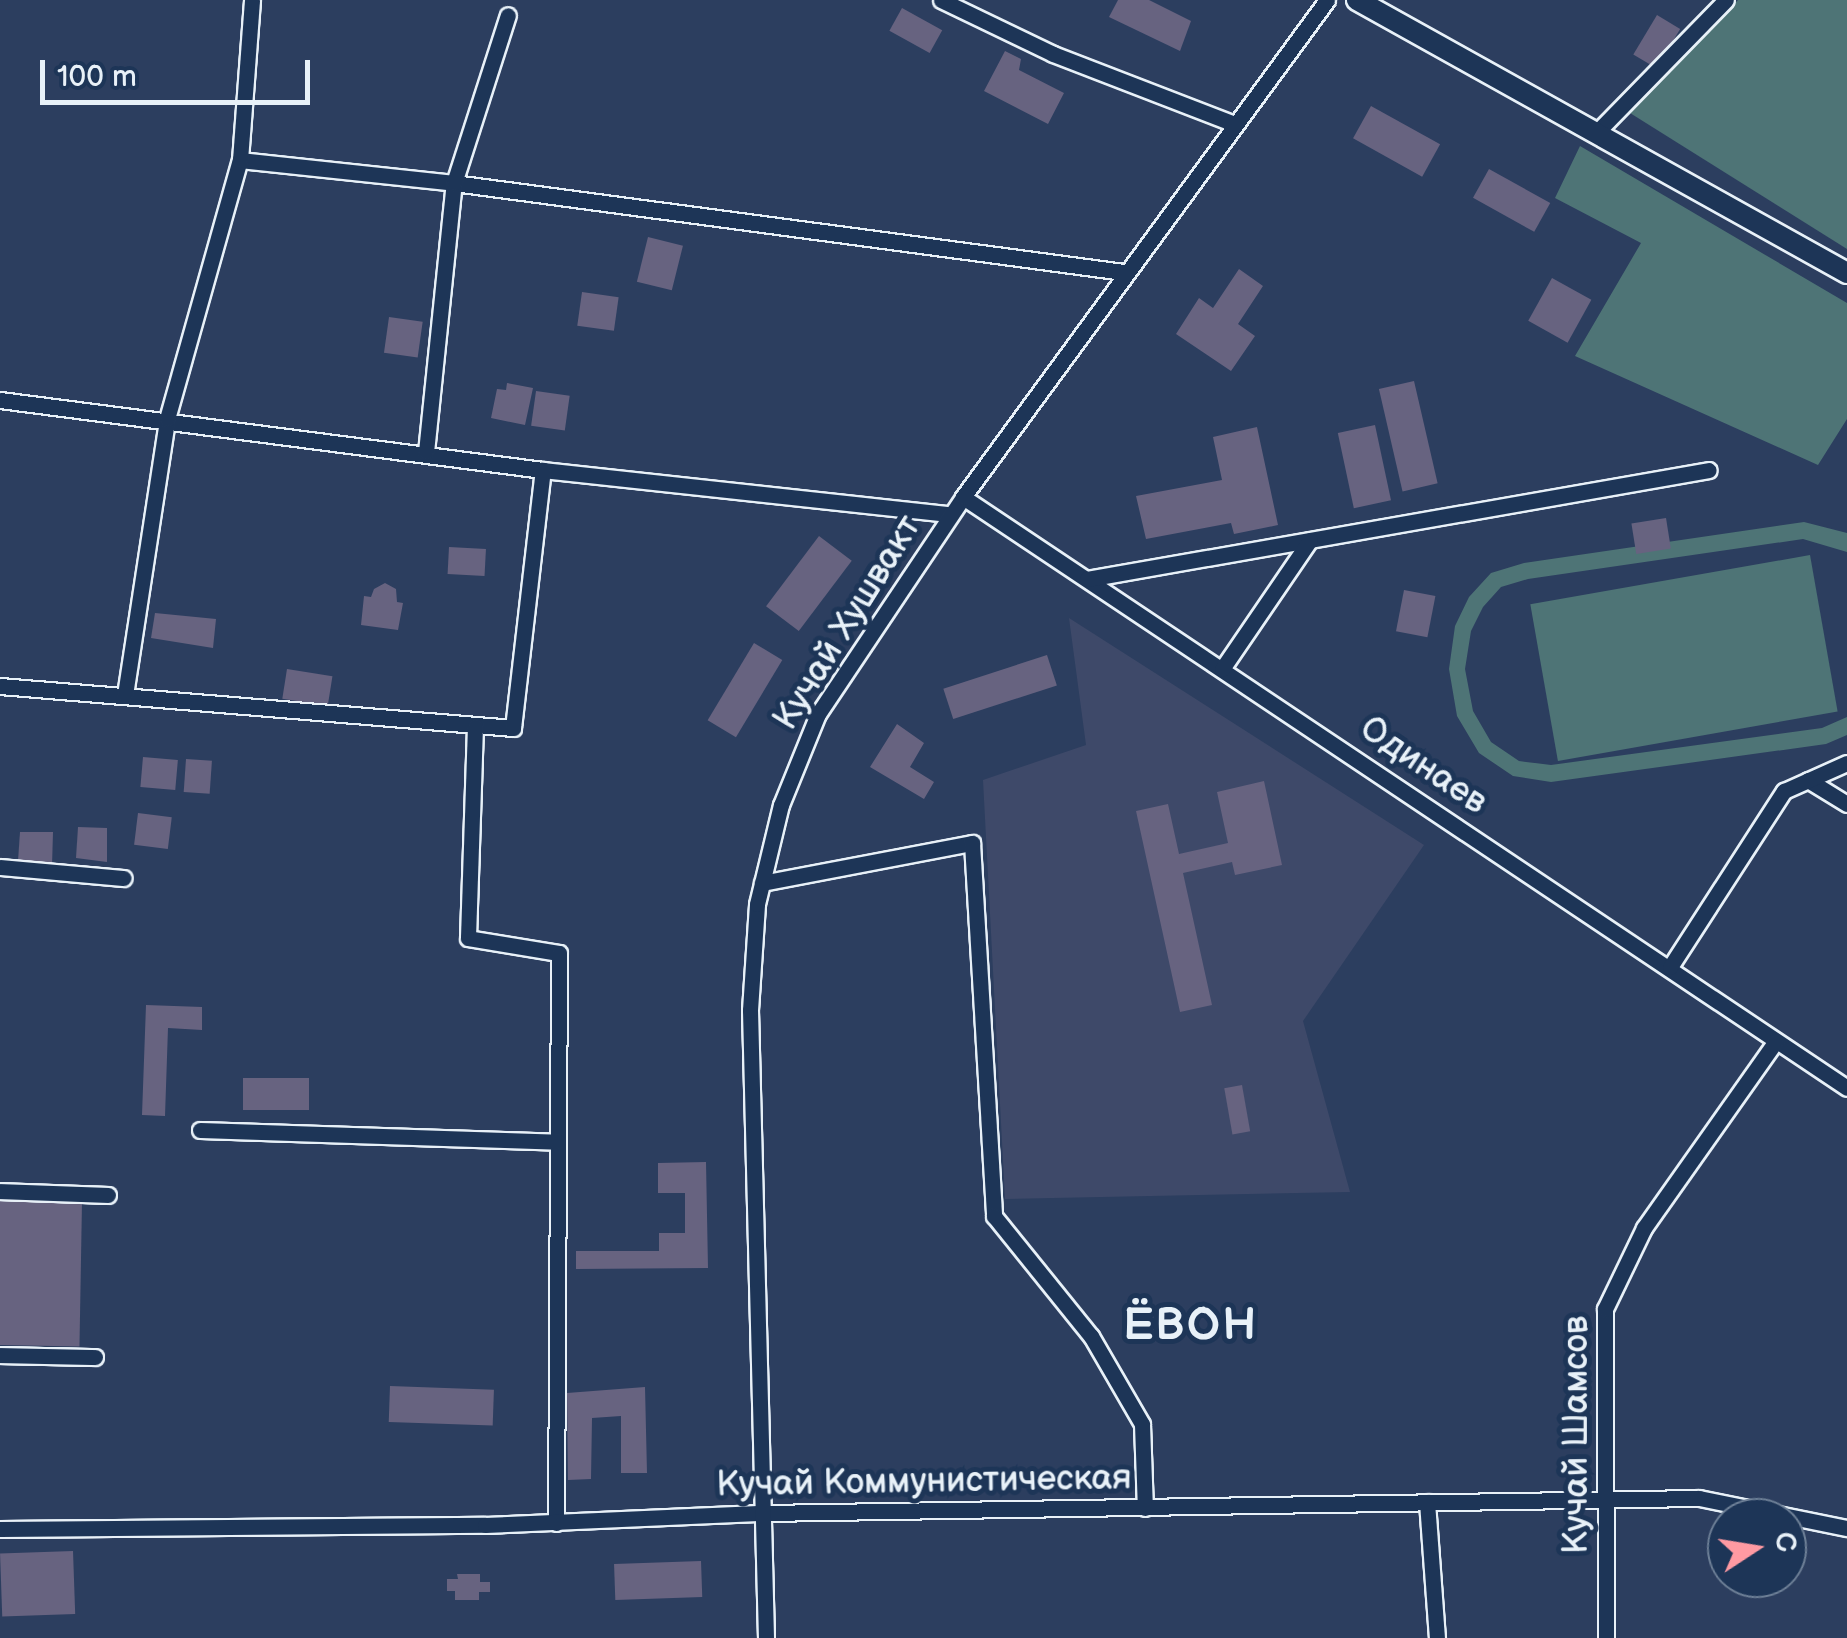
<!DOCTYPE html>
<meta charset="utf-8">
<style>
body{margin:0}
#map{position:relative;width:1847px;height:1638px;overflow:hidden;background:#2c3e5f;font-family:"Balsamiq Sans",sans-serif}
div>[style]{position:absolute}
.built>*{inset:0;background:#3e4969}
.green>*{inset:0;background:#4e7476;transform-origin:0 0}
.building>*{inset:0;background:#676380;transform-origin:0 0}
.roads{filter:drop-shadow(2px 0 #e8f1f8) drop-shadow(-2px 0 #e8f1f8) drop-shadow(0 2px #e8f1f8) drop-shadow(0 -2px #e8f1f8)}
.street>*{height:15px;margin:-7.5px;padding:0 7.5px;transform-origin:7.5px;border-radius:7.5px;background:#1d3557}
.secondary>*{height:20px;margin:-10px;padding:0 10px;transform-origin:10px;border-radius:10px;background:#1d3557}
span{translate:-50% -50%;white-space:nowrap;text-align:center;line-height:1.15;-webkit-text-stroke:10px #1d3557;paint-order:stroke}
.street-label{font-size:35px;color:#e8f1f8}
.district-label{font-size:45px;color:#e8f1f8;font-weight:700;letter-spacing:2.5px}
.north{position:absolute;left:1707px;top:1498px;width:100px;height:100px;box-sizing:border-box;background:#1d3557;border:2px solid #6e8097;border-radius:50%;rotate:78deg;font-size:28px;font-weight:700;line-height:40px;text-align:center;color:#e8f1f8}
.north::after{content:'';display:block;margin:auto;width:35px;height:45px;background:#ff9aa2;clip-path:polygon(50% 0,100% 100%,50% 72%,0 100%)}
.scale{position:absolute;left:40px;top:60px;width:270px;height:45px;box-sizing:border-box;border:5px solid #e8f1f8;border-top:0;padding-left:12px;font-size:30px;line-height:35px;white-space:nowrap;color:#e8f1f8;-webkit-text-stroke:8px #1d3557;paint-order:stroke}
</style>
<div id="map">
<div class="built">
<i style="clip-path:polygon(1069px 618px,1424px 845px,1303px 1021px,1350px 1192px,1005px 1199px,983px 780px,1086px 745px)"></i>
</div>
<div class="green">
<i style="clip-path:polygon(1738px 0,1847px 0,1847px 249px,1630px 113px)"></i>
<i style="clip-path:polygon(1580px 146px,1847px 303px,1847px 419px,1818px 465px,1575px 356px,1641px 243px,1555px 198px)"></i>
<i style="clip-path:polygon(1804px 522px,1847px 533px,1847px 552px,1803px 539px,1528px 579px,1501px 587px,1483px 607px,1471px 631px,1465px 669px,1473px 711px,1491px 742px,1519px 761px,1551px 765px,1822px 728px,1847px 717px,1847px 735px,1826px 744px,1551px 782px,1513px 776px,1479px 753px,1457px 716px,1449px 669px,1455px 626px,1469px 597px,1491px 573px,1524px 563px)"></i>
<i style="left:1810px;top:555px;width:159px;height:284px;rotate:80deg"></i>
</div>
<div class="building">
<i style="clip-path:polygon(1118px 0,1149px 0,1191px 21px,1180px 51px,1109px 17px)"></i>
<i style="left:902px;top:8px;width:46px;height:26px;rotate:29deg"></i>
<i style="left:1657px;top:15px;width:27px;height:46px;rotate:31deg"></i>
<i style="clip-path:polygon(1005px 51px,1021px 59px,1019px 70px,1064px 93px,1048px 124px,984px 91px)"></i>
<i style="left:1371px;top:106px;width:79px;height:37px;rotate:29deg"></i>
<i style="left:1489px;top:169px;width:70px;height:33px;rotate:29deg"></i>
<i style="left:648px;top:237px;width:36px;height:46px;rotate:14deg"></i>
<i style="clip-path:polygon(1239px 269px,1263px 286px,1238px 324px,1255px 336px,1231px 371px,1176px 334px,1199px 298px,1213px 308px)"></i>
<i style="left:1552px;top:278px;width:45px;height:49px;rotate:29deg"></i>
<i style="left:582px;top:292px;width:37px;height:34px;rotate:8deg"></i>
<i style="left:389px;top:317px;width:34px;height:36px;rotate:8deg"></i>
<i style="left:1414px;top:381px;width:105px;height:36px;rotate:77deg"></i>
<i style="clip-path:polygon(507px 383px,533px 388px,525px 425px,491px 418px,497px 389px,506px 390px)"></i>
<i style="left:536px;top:391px;width:34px;height:35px;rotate:8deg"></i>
<i style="left:1375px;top:425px;width:77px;height:38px;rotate:78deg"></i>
<i style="clip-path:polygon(1257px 427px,1278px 525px,1234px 534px,1231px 523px,1146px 539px,1136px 496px,1222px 480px,1213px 437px)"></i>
<i style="left:1666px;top:518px;width:31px;height:35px;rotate:81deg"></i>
<i style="left:819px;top:536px;width:41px;height:88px;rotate:37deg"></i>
<i style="left:449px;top:547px;width:37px;height:27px;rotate:3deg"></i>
<i style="clip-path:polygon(385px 583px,396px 589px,397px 602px,403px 603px,398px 630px,361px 625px,364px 596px,371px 597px,374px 589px)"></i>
<i style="left:1404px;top:590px;width:32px;height:42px;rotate:11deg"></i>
<i style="clip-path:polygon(155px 613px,216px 619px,213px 648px,151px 638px)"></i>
<i style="left:754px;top:643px;width:33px;height:90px;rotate:31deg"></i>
<i style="left:1047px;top:655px;width:32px;height:109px;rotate:72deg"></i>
<i style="left:287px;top:669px;width:46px;height:30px;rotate:9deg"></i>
<i style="clip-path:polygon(897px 724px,924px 743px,910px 767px,934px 782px,924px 799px,870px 767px)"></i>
<i style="left:143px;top:757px;width:35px;height:30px;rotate:5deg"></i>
<i style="left:186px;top:759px;width:26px;height:33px;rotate:4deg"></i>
<i style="clip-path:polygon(1264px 781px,1282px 865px,1235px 875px,1232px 862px,1183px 873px,1212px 1005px,1180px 1012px,1136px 811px,1168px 804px,1179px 854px,1228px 843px,1217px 792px)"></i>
<i style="left:138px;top:813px;width:34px;height:32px;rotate:7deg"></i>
<i style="clip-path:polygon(78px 827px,107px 828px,107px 862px,76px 858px)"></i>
<i style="clip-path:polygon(20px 832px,53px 832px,52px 866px,18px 861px)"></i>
<i style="clip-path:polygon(146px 1005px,202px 1007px,202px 1030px,168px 1028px,165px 1116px,142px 1115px)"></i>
<i style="left:243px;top:1078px;width:66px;height:32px"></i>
<i style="left:1242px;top:1085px;width:47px;height:18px;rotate:80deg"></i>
<i style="clip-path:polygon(706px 1162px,708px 1268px,576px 1269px,576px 1251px,659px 1251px,659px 1233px,685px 1233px,685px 1193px,658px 1193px,658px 1163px)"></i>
<i style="left:0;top:1201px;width:82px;height:144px;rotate:1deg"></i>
<i style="left:390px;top:1386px;width:104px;height:36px;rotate:2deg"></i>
<i style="clip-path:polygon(645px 1387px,647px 1473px,621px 1473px,621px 1416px,592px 1418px,591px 1479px,568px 1480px,567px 1393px)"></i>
<i style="left:73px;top:1551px;width:63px;height:73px;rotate:88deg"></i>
<i style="left:701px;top:1561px;width:36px;height:87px;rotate:88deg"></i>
<i style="clip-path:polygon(457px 1574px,480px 1574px,480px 1582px,490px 1582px,490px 1592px,479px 1592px,479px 1600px,455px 1600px,455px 1591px,447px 1591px,447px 1579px,458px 1579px)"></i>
</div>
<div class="roads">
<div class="street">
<i style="left:941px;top:0;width:124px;rotate:25.7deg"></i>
<i style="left:1053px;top:54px;width:194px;rotate:21.1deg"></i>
<i style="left:1598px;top:131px;width:183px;rotate:-45.7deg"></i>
<i style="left:240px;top:160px;width:215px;rotate:6.1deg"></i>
<i style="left:454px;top:183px;width:676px;rotate:7.57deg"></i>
<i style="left:0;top:400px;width:547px;rotate:7.35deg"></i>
<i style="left:543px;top:470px;width:410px;rotate:6.2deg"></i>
<i style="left:426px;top:452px;width:270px;rotate:-84.1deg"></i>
<i style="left:454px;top:183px;width:176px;rotate:-72.2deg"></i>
<i style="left:963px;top:497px;width:1063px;rotate:33.76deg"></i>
<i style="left:1087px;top:579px;width:631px;rotate:-9.94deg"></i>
<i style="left:1222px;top:669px;width:156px;rotate:-55.7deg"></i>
<i style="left:0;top:686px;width:515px;rotate:4.68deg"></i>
<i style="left:513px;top:728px;width:260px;rotate:-83.4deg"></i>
<i style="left:125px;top:695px;width:279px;rotate:-81.3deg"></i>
<i style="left:167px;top:419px;width:269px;rotate:-74.3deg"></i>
<i style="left:240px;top:160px;width:160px;rotate:-85.7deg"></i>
<i style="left:475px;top:726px;width:212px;rotate:91.9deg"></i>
<i style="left:468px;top:938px;width:92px;rotate:9.4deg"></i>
<i style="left:559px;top:953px;width:570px;rotate:90.3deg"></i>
<i style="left:1808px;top:780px;width:46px;rotate:31.6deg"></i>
<i style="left:0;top:867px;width:124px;rotate:5.1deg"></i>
<i style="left:762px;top:883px;width:214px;rotate:-10.8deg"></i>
<i style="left:972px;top:843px;width:374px;rotate:86.6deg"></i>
<i style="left:994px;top:1216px;width:154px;rotate:51.1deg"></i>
<i style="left:1091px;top:1336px;width:102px;rotate:59.9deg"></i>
<i style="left:1142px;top:1424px;width:84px;rotate:88deg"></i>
<i style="left:1670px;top:967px;width:210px;rotate:-57.1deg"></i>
<i style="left:1784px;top:791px;width:69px;rotate:-24deg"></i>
<i style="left:200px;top:1130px;width:358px;rotate:1.9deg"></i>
<i style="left:0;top:1191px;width:108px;rotate:2.1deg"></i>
<i style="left:0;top:1355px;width:95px;rotate:1.2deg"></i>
<i style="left:1427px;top:1502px;width:136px;rotate:85.8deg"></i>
<i style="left:0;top:1529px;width:485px;rotate:-0.5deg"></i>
<i style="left:485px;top:1525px;width:279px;rotate:-2.5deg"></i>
<i style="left:764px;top:1513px;width:935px;rotate:-0.92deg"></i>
<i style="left:1699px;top:1498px;width:151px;rotate:11.5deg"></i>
<i style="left:766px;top:1638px;width:628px;rotate:-91.46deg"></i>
<i style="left:750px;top:1010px;width:106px;rotate:-86.2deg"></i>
<i style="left:757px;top:904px;width:102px;rotate:-76.4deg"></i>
<i style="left:781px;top:805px;width:98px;rotate:-67.9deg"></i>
<i style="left:818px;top:714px;width:261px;rotate:-56.2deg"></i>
<i style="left:963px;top:497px;width:616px;rotate:-53.78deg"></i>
<i style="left:1606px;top:1638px;width:329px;rotate:-90.2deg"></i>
<i style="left:1605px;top:1309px;width:90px;rotate:-64.3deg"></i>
<i style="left:1644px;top:1228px;width:228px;rotate:-54.8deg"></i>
</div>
<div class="secondary">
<i style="left:1357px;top:0;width:561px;rotate:29.12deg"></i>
</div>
</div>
<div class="street-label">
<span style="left:848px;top:623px;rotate:-58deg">Кучай Хушвакт</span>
<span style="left:1423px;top:766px;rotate:34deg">Одинаев</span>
<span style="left:1577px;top:1435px;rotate:-90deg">Кучай Шамсов</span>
<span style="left:924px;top:1482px;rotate:-1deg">Кучай Коммунистическая</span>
</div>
<div class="district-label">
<span style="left:1191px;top:1326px">ЁВОН</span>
</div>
<div class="north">С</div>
<div class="scale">100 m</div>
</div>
